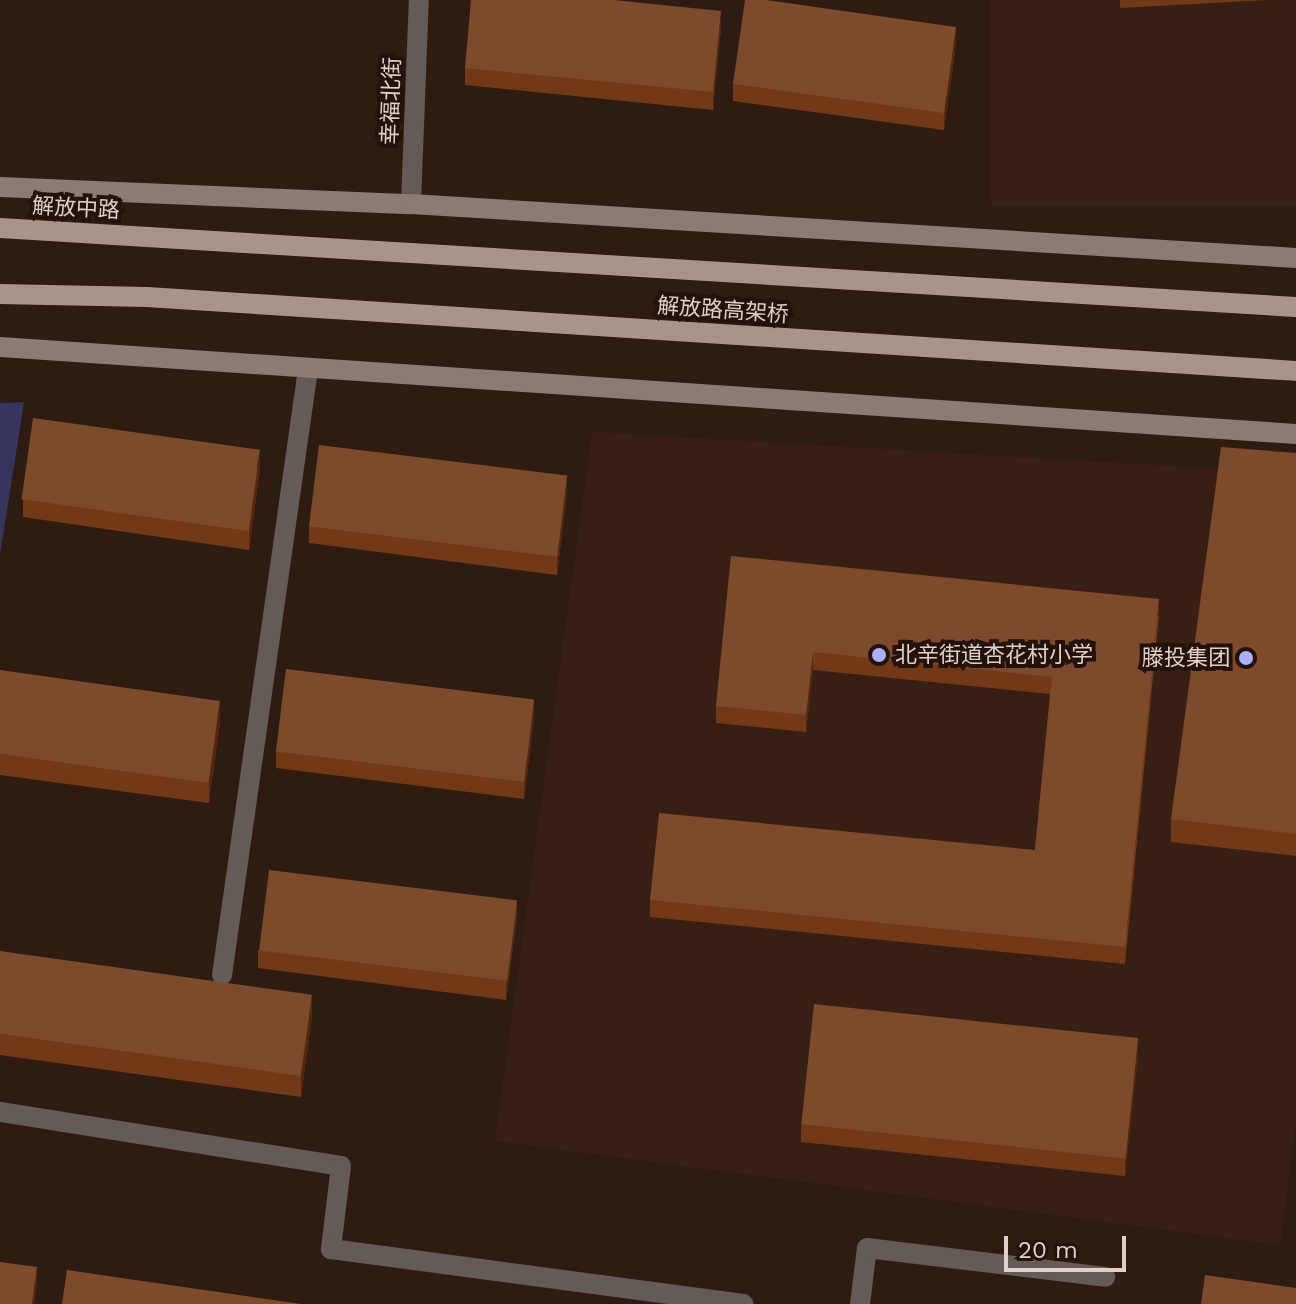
<!DOCTYPE html>
<meta charset="utf-8">
<style>
body{margin:0}
#map{position:relative;width:1296px;height:1304px;overflow:hidden;background:#2e1c13;font-family:"Work Sans","Noto Sans SC",sans-serif}
div>[style]{position:absolute}
.built>*{inset:0;background:#381f13;transform-origin:0 0}
.green>*{inset:0;background:#35355e}
.lane>*{height:20px;margin:-10px;padding:0 10px;transform-origin:10px;border-radius:10px;background:#645a56}
.street>*{height:20px;margin:-10px;padding:0 10px;transform-origin:10px;border-radius:10px;background:#645a56}
.secondary>*{height:20px;margin:-10px;padding:0 10px;transform-origin:10px;border-radius:10px;background:#8b7b73}
.primary>*{height:20px;margin:-10px;padding:0 10px;transform-origin:10px;border-radius:10px;background:#a9948a}
.wall>*{inset:0;background:#713917}
.shaded-wall>*{inset:0;background:#51270e;transform-origin:0 0}
.building>*{inset:0;background:#7d4a2b;transform-origin:0 0}
.dots>*{width:22px;height:22px;translate:-50% -50%;box-sizing:border-box;border:4px solid #24120a;border-radius:50%}
span{translate:-50% -50%;white-space:nowrap;text-align:center;line-height:1.15;-webkit-text-stroke:8px #24120a;paint-order:stroke}
.street-label{font-size:22px;color:#ded1ca}
.poi-label{font-size:22px;color:#ded1ca}
.left{translate:0 -50%;text-align:left}
.right{translate:-100% -50%;text-align:right}
.scale{position:absolute;left:1004px;top:1236px;width:122px;height:36px;box-sizing:border-box;border:4px solid #ded1ca;border-top:0;padding-left:10px;font-size:24px;line-height:28px;white-space:nowrap;color:#ded1ca;-webkit-text-stroke:6px #24120a;paint-order:stroke}
</style>
<div id="map">
<div class="built">
<i style="left:991px;top:0;width:305px;height:206px"></i>
<i style="clip-path:polygon(592px 432px,1221px 469px,1171px 841px,1296px 856px,1296px 1120px,1280px 1245px,495px 1141px)"></i>
</div>
<div class="green">
<i style="clip-path:polygon(24px 402px,0 555px,0 403px)"></i>
</div>
<div class="lane">
<i style="left:222px;top:975px;width:612px;rotate:-81.92deg"></i>
<i style="left:0;top:1112px;width:345px;rotate:9deg"></i>
<i style="left:341px;top:1166px;width:84px;rotate:96.9deg"></i>
<i style="left:331px;top:1249px;width:416px;rotate:7.6deg"></i>
<i style="left:860px;top:1304px;width:56px;rotate:-82.9deg"></i>
<i style="left:867px;top:1248px;width:240px;rotate:6.9deg"></i>
</div>
<div class="street">
<i style="left:411px;top:204px;width:204px;rotate:-87.8deg"></i>
</div>
<div class="secondary">
<i style="left:0;top:187px;width:411px;rotate:2.4deg"></i>
<i style="left:411px;top:204px;width:887px;rotate:3.49deg"></i>
<i style="left:0;top:347px;width:1299px;rotate:3.84deg"></i>
</div>
<div class="primary">
<i style="left:0;top:228px;width:1298px;rotate:3.49deg"></i>
<i style="left:0;top:294px;width:147px;rotate:1.2deg"></i>
<i style="left:147px;top:297px;width:1151px;rotate:3.68deg"></i>
</div>
<div class="wall">
<i style="clip-path:polygon(1120px 0,1268px 0,1120px 8px)"></i>
<i style="clip-path:polygon(721px 28px,713px 110px,465px 85px,465px 68px)"></i>
<i style="clip-path:polygon(956px 44px,944px 130px,733px 101px,733px 84px)"></i>
<i style="clip-path:polygon(1296px 453px,1296px 856px,1171px 842px,1171px 819px)"></i>
<i style="clip-path:polygon(260px 469px,249px 550px,23px 517px,23px 499px)"></i>
<i style="clip-path:polygon(567px 493px,557px 575px,309px 543px,309px 526px)"></i>
<i style="clip-path:polygon(731px 556px,1159px 616px,1125px 964px,650px 917px,650px 900px,1035px 850px,1050px 694px,813px 670px,806px 732px,716px 723px,716px 706px)"></i>
<i style="clip-path:polygon(0 670px,220px 722px,209px 803px,0 775px)"></i>
<i style="clip-path:polygon(534px 718px,524px 799px,276px 768px,276px 751px)"></i>
<i style="clip-path:polygon(517px 918px,506px 1000px,258px 968px,258px 950px)"></i>
<i style="clip-path:polygon(0 951px,312px 1016px,301px 1097px,0 1055px)"></i>
<i style="clip-path:polygon(1138px 1056px,1125px 1176px,801px 1142px,801px 1124px)"></i>
</div>
<div class="shaded-wall">
<i style="clip-path:polygon(721px 11px,721px 28px,713px 110px,713px 92px)"></i>
<i style="clip-path:polygon(956px 27px,956px 44px,944px 130px,944px 113px)"></i>
<i style="clip-path:polygon(260px 451px,260px 469px,249px 550px,249px 533px)"></i>
<i style="clip-path:polygon(567px 476px,567px 493px,557px 575px,557px 557px)"></i>
<i style="left:1159px;top:599px;width:17px;height:350px;rotate:90deg"></i>
<i style="clip-path:polygon(813px 652px,813px 670px,806px 732px,806px 715px)"></i>
<i style="clip-path:polygon(220px 700px,220px 722px,209px 803px,209px 781px)"></i>
<i style="clip-path:polygon(534px 701px,534px 718px,524px 799px,524px 782px)"></i>
<i style="clip-path:polygon(517px 901px,517px 918px,506px 1000px,506px 982px)"></i>
<i style="clip-path:polygon(312px 994px,312px 1016px,301px 1097px,301px 1075px)"></i>
<i style="clip-path:polygon(1138px 1039px,1138px 1056px,1125px 1176px,1125px 1159px)"></i>
<i style="clip-path:polygon(37px 1267px,37px 1285px,34px 1304px,32px 1304px)"></i>
</div>
<div class="building">
<i style="clip-path:polygon(471px 0,614px 0,721px 11px,713px 92px,465px 68px)"></i>
<i style="clip-path:polygon(745px 0,766px 0,956px 27px,944px 113px,733px 84px)"></i>
<i style="left:33px;top:418px;width:229px;height:82px;rotate:8deg"></i>
<i style="left:319px;top:445px;width:250px;height:82px;rotate:7deg"></i>
<i style="clip-path:polygon(1221px 447px,1296px 453px,1296px 834px,1171px 819px)"></i>
<i style="clip-path:polygon(731px 556px,1159px 599px,1125px 947px,650px 900px,659px 813px,1035px 850px,1052px 677px,813px 652px,806px 715px,716px 706px)"></i>
<i style="left:286px;top:669px;width:250px;height:83px;rotate:7deg"></i>
<i style="left:0;top:670px;width:222px;height:83px;rotate:8deg"></i>
<i style="left:269px;top:870px;width:250px;height:81px;rotate:7deg"></i>
<i style="left:0;top:951px;width:315px;height:82px;rotate:8deg"></i>
<i style="left:814px;top:1004px;width:326px;height:121px;rotate:6deg"></i>
<i style="clip-path:polygon(0 1262px,37px 1267px,32px 1304px,0 1304px)"></i>
<i style="clip-path:polygon(67px 1270px,301px 1304px,62px 1304px)"></i>
<i style="clip-path:polygon(1205px 1275px,1296px 1288px,1296px 1304px,1201px 1304px)"></i>
</div>
<div class="dots">
<i style="left:879px;top:655px;background:#acaffb"></i>
<i style="left:1246px;top:658px;background:#acaffb"></i>
</div>
<div class="street-label">
<span style="left:391px;top:101px;rotate:-88deg">幸福北街</span>
<span style="left:76px;top:208px;rotate:3deg">解放中路</span>
<span style="left:723px;top:310px;rotate:4deg">解放路高架桥</span>
</div>
<div class="poi-label">
<span class="left" style="left:895px;top:655px">北辛街道杏花村小学</span>
<span class="right" style="left:1230px;top:658px">滕投集团</span>
</div>
<div class="scale">20 m</div>
</div>
